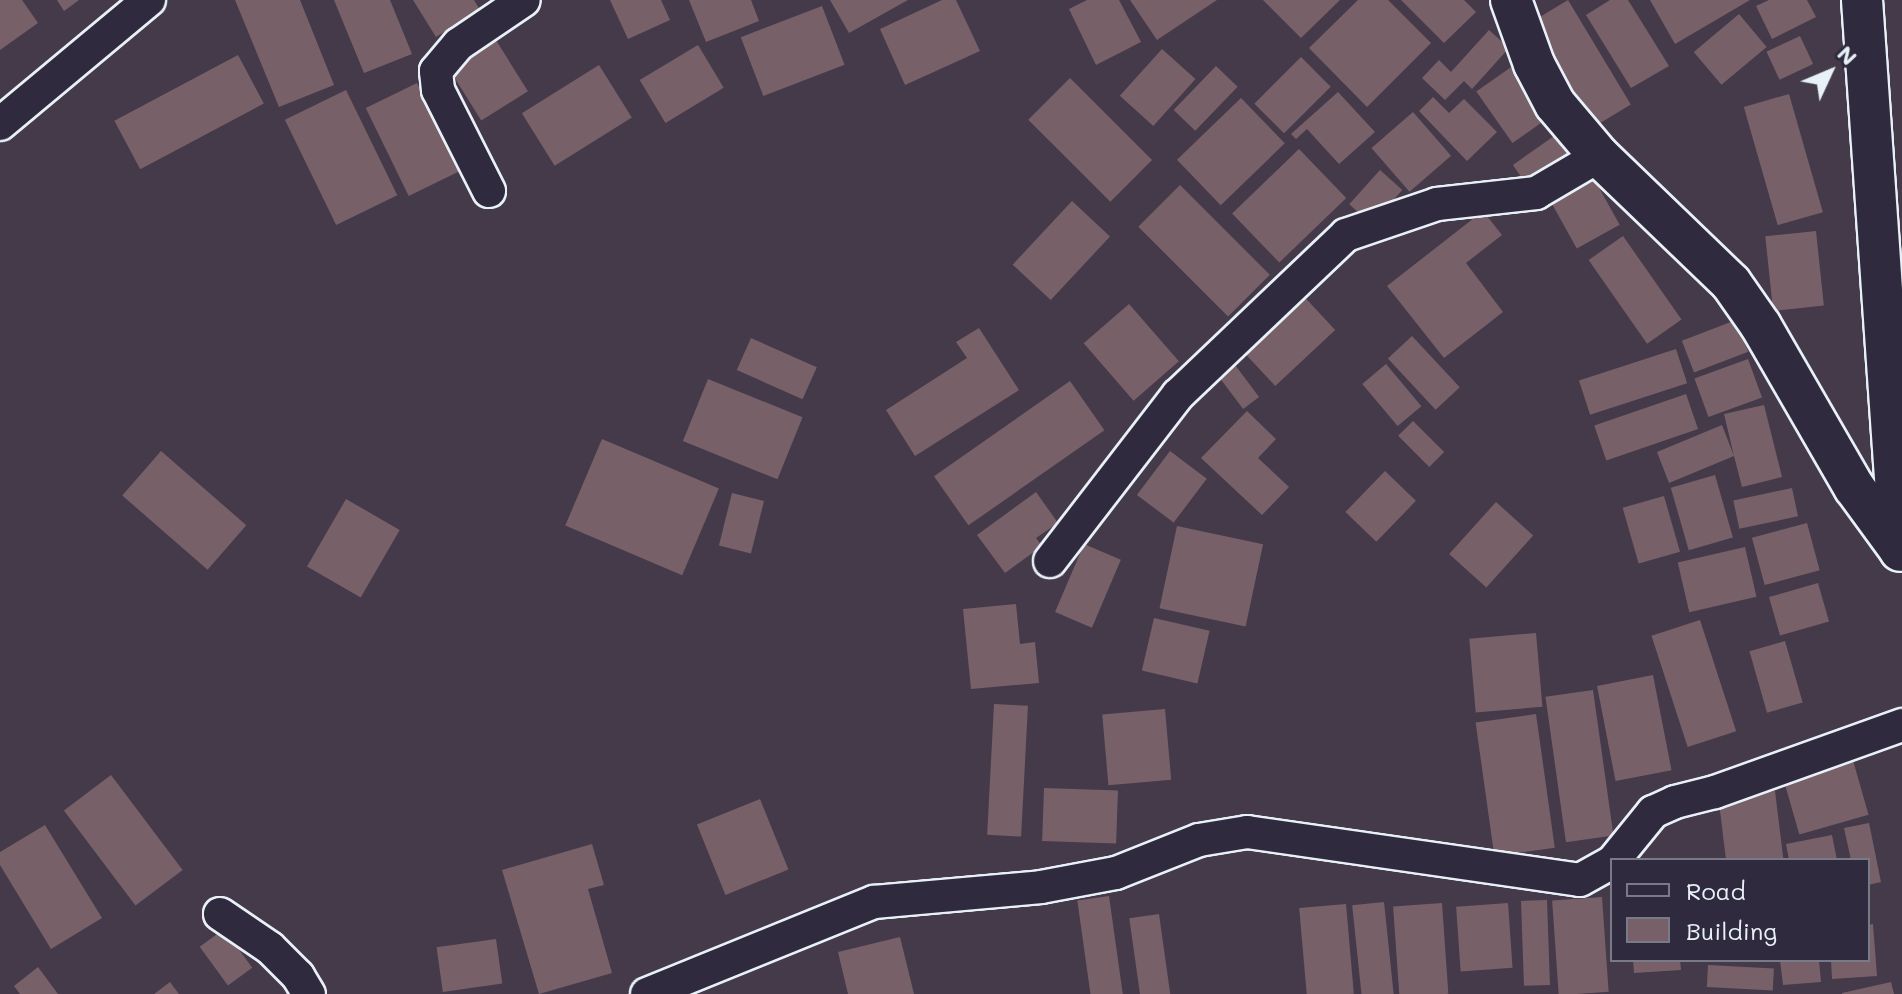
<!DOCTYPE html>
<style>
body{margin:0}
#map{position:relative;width:1902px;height:994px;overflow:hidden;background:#453a4a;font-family:Mali,sans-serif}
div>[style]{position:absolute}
.building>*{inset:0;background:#786068;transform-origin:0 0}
.roads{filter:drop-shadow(2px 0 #e8f1f8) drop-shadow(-2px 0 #e8f1f8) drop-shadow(0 2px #e8f1f8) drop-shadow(0 -2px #e8f1f8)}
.minor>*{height:32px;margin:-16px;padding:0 16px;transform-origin:16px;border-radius:16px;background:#2f2a3d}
.tertiary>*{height:40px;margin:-20px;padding:0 20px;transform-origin:20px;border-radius:20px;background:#2f2a3d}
span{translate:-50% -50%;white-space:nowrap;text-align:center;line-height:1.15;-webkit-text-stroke:6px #2f2a3d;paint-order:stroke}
.legend{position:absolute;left:1610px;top:858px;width:260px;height:104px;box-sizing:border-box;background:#2f2a3d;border:2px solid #797a88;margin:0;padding:10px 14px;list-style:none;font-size:24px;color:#e8f1f8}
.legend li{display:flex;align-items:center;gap:16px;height:40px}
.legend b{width:40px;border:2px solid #797a88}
.north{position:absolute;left:1790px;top:32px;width:80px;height:80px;-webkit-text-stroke:6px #2f2a3d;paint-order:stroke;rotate:46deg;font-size:22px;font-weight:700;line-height:32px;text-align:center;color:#e8f1f8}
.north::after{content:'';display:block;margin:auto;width:28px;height:36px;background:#e8f1f8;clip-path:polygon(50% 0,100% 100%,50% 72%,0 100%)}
</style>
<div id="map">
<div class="building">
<i style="clip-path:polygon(0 0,22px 0,38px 23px,0 50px)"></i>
<i style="clip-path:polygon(57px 0,79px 0,64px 11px)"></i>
<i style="clip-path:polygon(235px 0,300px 0,334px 85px,279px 107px)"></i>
<i style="clip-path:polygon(334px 0,390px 0,412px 54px,364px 73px)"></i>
<i style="clip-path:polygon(413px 0,474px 0,480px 10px,436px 37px)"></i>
<i style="clip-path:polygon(610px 0,661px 0,670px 20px,628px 39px)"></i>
<i style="clip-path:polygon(689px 0,751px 0,759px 21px,706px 42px)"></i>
<i style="clip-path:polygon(830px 0,908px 0,849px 33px)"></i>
<i style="clip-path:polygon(942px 0,956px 0,980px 51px,905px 85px,880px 29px)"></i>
<i style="clip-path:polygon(1087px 0,1119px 0,1141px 42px,1096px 65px,1069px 9px)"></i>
<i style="clip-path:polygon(1130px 0,1217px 0,1157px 40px)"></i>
<i style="clip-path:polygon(1263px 0,1340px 0,1301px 38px)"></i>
<i style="clip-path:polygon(1358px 0,1388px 0,1431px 43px,1367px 107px,1309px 48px)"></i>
<i style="clip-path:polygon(1401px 0,1464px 0,1476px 12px,1444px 43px)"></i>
<i style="left:1568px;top:0;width:122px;height:44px;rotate:59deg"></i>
<i style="clip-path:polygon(1610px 0,1628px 0,1669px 66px,1631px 88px,1586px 15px)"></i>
<i style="clip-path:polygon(1650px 0,1750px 0,1675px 44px)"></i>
<i style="clip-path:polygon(1769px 0,1807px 0,1816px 17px,1772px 39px,1756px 6px)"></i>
<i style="left:822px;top:6px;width:63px;height:87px;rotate:69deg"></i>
<i style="left:1739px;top:14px;width:43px;height:59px;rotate:50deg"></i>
<i style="clip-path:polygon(1489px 30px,1509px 48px,1472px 89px,1464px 81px,1445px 100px,1422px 78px,1439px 60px,1451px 72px)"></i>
<i style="left:1800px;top:36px;width:31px;height:37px;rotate:65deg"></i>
<i style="left:494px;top:37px;width:64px;height:55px;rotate:58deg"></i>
<i style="left:698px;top:45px;width:50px;height:68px;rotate:59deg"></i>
<i style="left:1162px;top:49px;width:45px;height:63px;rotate:42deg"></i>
<i style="left:238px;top:55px;width:55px;height:140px;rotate:62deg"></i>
<i style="left:1301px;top:57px;width:42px;height:66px;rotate:45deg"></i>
<i style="left:599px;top:65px;width:62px;height:91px;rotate:58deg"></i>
<i style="left:1514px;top:65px;width:63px;height:46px;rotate:55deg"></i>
<i style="left:1216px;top:66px;width:30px;height:61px;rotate:44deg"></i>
<i style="left:1070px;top:78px;width:116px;height:59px;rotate:45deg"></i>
<i style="left:417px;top:83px;width:98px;height:57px;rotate:64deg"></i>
<i style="left:346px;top:90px;width:117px;height:68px;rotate:64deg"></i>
<i style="clip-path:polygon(1338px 92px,1375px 132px,1339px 164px,1307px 129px,1296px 139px,1291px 134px)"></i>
<i style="left:1789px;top:94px;width:123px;height:47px;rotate:74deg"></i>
<i style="clip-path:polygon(1433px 97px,1449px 113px,1464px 99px,1497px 132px,1467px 161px,1419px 111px)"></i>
<i style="left:1241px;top:98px;width:63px;height:89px;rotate:46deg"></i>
<i style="left:1413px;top:112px;width:58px;height:55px;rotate:49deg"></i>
<i style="left:1557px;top:134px;width:28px;height:54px;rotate:55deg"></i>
<i style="left:1299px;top:149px;width:68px;height:93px;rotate:46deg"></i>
<i style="left:1380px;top:170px;width:30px;height:46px;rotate:42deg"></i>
<i style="left:1592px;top:175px;width:57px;height:49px;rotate:61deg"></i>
<i style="left:1180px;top:185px;width:127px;height:59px;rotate:45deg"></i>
<i style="left:1072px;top:201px;width:52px;height:87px;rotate:43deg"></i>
<i style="clip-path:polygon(1483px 211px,1502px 235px,1466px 263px,1503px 312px,1444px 358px,1387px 286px)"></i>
<i style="left:1816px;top:231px;width:75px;height:51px;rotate:84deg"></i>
<i style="left:1623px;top:236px;width:102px;height:42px;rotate:55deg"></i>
<i style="left:1297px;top:289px;width:56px;height:82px;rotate:47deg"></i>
<i style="left:1129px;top:304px;width:76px;height:60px;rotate:49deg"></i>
<i style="left:1736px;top:320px;width:34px;height:58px;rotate:69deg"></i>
<i style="clip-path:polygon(979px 328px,1019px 390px,915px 456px,886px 410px,967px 358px,956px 342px)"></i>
<i style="left:1412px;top:336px;width:70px;height:33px;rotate:47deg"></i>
<i style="left:751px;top:338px;width:72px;height:35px;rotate:24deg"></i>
<i style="left:1676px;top:349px;width:36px;height:102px;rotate:72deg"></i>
<i style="left:1226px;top:353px;width:55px;height:20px;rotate:53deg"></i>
<i style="left:1748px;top:359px;width:41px;height:57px;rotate:70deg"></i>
<i style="left:1386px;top:364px;width:55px;height:31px;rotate:50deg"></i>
<i style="left:708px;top:379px;width:102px;height:67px;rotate:22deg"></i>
<i style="left:1070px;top:381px;width:60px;height:166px;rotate:55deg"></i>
<i style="left:1686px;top:394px;width:37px;height:97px;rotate:71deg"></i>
<i style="clip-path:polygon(1764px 405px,1782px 477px,1742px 487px,1734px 456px,1669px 483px,1657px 452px,1722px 425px,1734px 456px,1724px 414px)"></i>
<i style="clip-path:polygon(1247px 411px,1276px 439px,1258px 458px,1289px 487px,1262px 515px,1201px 458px)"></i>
<i style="left:1413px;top:421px;width:44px;height:21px;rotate:45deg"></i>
<i style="left:602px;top:439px;width:127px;height:94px;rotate:23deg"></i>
<i style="left:161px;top:451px;width:113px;height:59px;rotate:41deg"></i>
<i style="left:1170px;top:451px;width:46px;height:55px;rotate:37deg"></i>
<i style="left:1385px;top:471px;width:43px;height:57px;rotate:44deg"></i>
<i style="left:1715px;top:475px;width:65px;height:46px;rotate:74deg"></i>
<i style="left:1792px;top:488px;width:29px;height:60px;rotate:78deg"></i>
<i style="clip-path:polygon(1036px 492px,1058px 523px,1036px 538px,1042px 546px,1005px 573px,977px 535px)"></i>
<i style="left:732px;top:493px;width:33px;height:54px;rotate:14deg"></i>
<i style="left:1664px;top:496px;width:58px;height:43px;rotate:74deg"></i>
<i style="left:346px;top:499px;width:62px;height:78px;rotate:30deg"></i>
<i style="left:1496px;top:502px;width:50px;height:70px;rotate:42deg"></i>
<i style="left:1807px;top:523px;width:49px;height:57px;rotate:75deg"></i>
<i style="left:1177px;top:526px;width:88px;height:84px;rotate:12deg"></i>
<i style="left:1084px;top:544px;width:40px;height:74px;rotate:23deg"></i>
<i style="left:1745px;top:547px;width:51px;height:69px;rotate:77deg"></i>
<i style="left:1818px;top:583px;width:40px;height:51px;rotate:74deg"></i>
<i style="clip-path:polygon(1016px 604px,1020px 644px,1035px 642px,1039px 683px,971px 689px,963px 609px)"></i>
<i style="left:1154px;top:618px;width:57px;height:54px;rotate:13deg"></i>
<i style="left:1700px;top:620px;width:117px;height:51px;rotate:72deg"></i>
<i style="left:1536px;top:633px;width:74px;height:67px;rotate:85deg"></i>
<i style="left:1785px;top:641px;width:64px;height:37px;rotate:74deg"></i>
<i style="left:1653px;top:675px;width:97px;height:57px;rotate:79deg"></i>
<i style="left:1593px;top:690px;width:147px;height:48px;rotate:82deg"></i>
<i style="left:994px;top:704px;width:34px;height:131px;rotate:3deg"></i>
<i style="left:1165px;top:709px;width:71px;height:63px;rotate:85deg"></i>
<i style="left:1536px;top:714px;width:135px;height:61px;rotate:82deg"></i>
<i style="left:1852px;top:757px;width:60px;height:72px;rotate:74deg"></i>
<i style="left:111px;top:775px;width:119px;height:59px;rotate:53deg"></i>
<i style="left:1044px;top:788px;width:74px;height:53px;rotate:2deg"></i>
<i style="left:1775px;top:791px;width:70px;height:57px;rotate:83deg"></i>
<i style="left:760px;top:799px;width:76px;height:68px;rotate:68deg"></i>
<i style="clip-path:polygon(1869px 823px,1881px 882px,1868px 885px,1868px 860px,1851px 860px,1844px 828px)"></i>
<i style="clip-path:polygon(45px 825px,102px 918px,51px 949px,0 865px,0 852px)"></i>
<i style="clip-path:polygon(1832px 835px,1837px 860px,1789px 860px,1786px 844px)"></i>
<i style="clip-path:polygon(592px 844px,604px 885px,588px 889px,612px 973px,539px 994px,502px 870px)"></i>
<i style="left:1109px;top:896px;width:99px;height:32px;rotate:82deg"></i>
<i style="left:1602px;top:897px;width:95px;height:50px;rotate:86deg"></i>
<i style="left:1547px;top:900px;width:85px;height:26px;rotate:88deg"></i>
<i style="left:1384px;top:902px;width:93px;height:32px;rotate:84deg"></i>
<i style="left:1442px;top:903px;width:91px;height:49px;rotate:86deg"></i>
<i style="left:1508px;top:903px;width:65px;height:52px;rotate:86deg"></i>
<i style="left:1346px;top:904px;width:90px;height:47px;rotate:85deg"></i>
<i style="left:1159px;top:914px;width:81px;height:30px;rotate:82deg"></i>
<i style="clip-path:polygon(1873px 924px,1877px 976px,1832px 979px,1831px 960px,1868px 960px,1868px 925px)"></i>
<i style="left:224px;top:929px;width:48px;height:30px;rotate:54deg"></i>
<i style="clip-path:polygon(900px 937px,914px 994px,848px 994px,838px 952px)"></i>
<i style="left:496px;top:939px;width:45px;height:60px;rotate:82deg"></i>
<i style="clip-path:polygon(1633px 960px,1680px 960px,1681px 970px,1634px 973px)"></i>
<i style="clip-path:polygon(1780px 960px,1819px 960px,1821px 982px,1783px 985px)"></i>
<i style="left:1708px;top:965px;width:66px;height:22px;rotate:3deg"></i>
<i style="clip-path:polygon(38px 967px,58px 994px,20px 994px,14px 986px)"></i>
<i style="clip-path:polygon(170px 982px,179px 994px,154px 994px)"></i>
<i style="clip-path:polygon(1891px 982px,1894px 994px,1842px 994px,1842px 993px)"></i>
</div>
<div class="roads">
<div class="minor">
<i style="left:0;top:124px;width:194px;rotate:-39.8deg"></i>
<i style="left:489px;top:191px;width:113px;rotate:-116.8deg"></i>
<i style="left:438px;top:90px;width:19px;rotate:-96deg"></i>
<i style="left:436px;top:71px;width:35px;rotate:-50deg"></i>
<i style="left:459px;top:44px;width:78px;rotate:-34.1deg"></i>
<i style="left:1050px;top:561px;width:210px;rotate:-52.4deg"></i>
<i style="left:1178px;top:395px;width:232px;rotate:-43.6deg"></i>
<i style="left:1346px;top:235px;width:96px;rotate:-18.8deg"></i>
<i style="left:1437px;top:204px;width:100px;rotate:-6.3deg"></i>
<i style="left:1536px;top:193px;width:73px;rotate:-30.4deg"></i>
<i style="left:1614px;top:860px;width:62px;rotate:-50.9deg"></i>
<i style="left:1653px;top:812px;width:24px;rotate:-24deg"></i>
<i style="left:1675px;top:802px;width:41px;rotate:-14deg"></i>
<i style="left:1715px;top:792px;width:199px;rotate:-19.7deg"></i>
<i style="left:220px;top:914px;width:60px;rotate:34.2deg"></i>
<i style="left:270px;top:948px;width:40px;rotate:45deg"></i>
<i style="left:298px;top:976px;width:21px;rotate:59deg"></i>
<i style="left:647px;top:994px;width:245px;rotate:-22.1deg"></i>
<i style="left:874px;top:902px;width:168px;rotate:-5.1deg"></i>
<i style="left:1041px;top:887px;width:76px;rotate:-10.6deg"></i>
<i style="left:1116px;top:873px;width:89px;rotate:-21.7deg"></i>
<i style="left:1199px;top:840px;width:49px;rotate:-9.5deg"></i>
<i style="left:1247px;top:832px;width:336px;rotate:8.2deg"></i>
<i style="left:1580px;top:880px;width:37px;rotate:-29deg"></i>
</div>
<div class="tertiary">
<i style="left:1511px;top:0;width:68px;rotate:70.2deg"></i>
<i style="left:1534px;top:64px;width:45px;rotate:62.3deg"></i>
<i style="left:1555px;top:104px;width:68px;rotate:49.8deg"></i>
<i style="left:1599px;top:156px;width:183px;rotate:43.9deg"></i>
<i style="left:1731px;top:283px;width:52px;rotate:55.1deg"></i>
<i style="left:1761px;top:326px;width:186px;rotate:60deg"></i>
<i style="left:1854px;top:487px;width:78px;rotate:53.9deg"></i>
<i style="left:1862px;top:0;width:552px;rotate:86.05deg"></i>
</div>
</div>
<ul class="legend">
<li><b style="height:10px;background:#2f2a3d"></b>Road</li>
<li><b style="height:22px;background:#786068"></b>Building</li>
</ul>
<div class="north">N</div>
</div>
